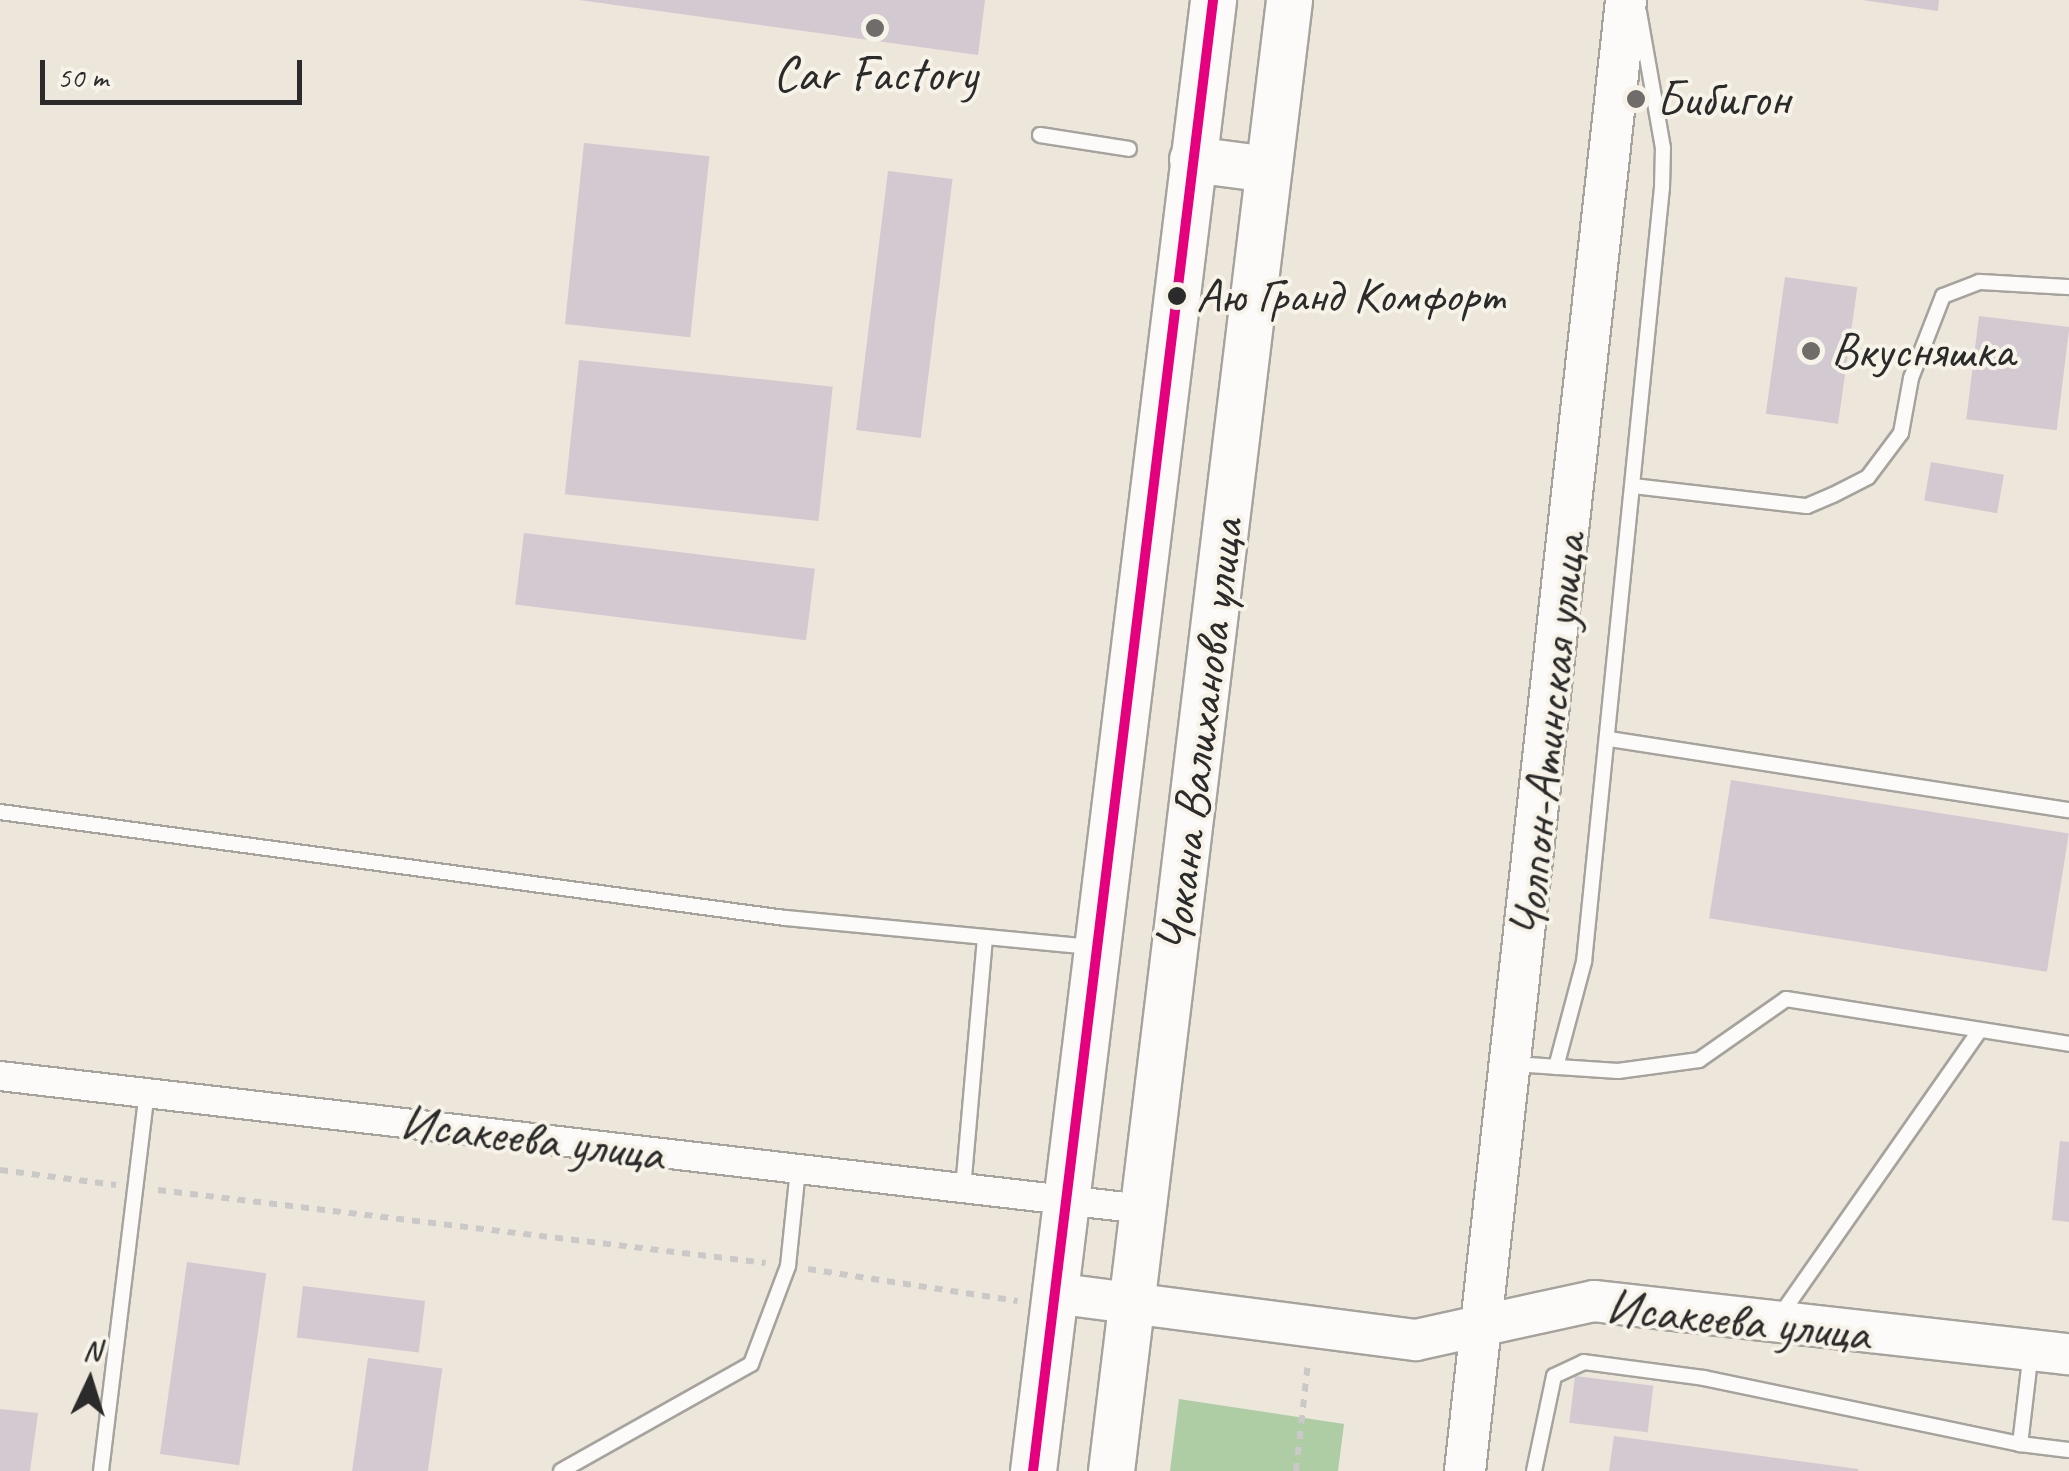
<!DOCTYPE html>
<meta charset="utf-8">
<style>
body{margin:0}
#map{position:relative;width:2069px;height:1471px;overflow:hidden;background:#ece6db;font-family:Caveat,sans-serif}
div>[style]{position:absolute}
.forest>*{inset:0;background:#aecda5}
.building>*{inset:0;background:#d2c9d1;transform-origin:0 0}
.path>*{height:6px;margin-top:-3px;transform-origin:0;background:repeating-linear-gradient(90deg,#cbc9c7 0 8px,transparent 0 16px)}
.roads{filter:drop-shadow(2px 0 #a6a39d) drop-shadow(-2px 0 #a6a39d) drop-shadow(0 2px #a6a39d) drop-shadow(0 -2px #a6a39d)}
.lane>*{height:14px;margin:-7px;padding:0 7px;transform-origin:7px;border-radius:7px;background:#fcfbfa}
.street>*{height:28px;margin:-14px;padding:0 14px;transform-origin:14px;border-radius:14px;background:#fcfbfa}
.secondary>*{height:40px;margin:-20px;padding:0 20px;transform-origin:20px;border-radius:20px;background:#fcfbfa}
.primary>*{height:45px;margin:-22.5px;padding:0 22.5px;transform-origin:22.5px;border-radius:22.5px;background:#fcfbfa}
.bus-1>*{height:10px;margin:-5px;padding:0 5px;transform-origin:5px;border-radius:5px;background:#e5007d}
.dots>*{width:28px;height:28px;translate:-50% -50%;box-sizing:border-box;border:5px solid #f7f3e8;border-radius:50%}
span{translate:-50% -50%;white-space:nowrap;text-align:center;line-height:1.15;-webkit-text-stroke:8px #f7f3e8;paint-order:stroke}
.bus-label{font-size:48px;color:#2b2b2b}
.left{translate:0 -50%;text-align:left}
.poi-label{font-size:50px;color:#2b2b2b}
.street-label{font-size:50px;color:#2b2b2b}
.north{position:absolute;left:40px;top:1331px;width:100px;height:100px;-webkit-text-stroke:8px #f7f3e8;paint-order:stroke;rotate:4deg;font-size:28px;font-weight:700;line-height:40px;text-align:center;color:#2b2b2b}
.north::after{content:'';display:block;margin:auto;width:35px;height:45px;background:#2b2b2b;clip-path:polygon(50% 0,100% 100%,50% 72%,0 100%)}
.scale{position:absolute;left:40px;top:60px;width:262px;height:45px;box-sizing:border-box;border:5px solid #2b2b2b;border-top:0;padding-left:12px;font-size:30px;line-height:35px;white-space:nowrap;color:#2b2b2b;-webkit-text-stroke:8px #f7f3e8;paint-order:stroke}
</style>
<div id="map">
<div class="forest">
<i style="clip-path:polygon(1179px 1399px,1344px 1424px,1338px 1471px,1170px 1471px)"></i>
</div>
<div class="building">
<i style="clip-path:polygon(579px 0,985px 0,978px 55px)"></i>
<i style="clip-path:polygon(1862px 0,1939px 0,1938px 11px)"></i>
<i style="left:584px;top:143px;width:126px;height:182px;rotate:6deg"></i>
<i style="left:888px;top:171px;width:65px;height:261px;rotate:7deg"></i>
<i style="left:1785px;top:277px;width:73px;height:138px;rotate:8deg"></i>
<i style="left:1979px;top:316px;width:91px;height:104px;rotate:7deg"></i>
<i style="left:579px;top:360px;width:255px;height:135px;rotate:6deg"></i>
<i style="left:1931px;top:462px;width:74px;height:39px;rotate:10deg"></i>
<i style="left:524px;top:533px;width:293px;height:72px;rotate:7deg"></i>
<i style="left:1731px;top:780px;width:342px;height:140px;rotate:9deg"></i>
<i style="clip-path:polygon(2060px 1141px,2069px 1142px,2069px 1222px,2052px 1220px)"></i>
<i style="left:187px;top:1262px;width:80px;height:194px;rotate:8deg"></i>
<i style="left:303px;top:1286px;width:123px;height:52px;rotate:7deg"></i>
<i style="left:368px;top:1358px;width:75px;height:114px;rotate:8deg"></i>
<i style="left:1575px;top:1376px;width:79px;height:47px;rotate:7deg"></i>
<i style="clip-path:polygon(0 1409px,38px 1413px,30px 1471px,0 1471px)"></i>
<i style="clip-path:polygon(1614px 1436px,1858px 1469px,1858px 1471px,1609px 1471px)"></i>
</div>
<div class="path">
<i style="left:0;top:1170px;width:117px;rotate:7.4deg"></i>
<i style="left:158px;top:1190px;width:612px;rotate:6.85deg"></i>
<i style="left:808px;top:1269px;width:212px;rotate:8.7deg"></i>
<i style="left:1296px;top:1471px;width:109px;rotate:-83.7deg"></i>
</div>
<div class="roads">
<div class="lane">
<i style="left:1040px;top:135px;width:90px;rotate:8.9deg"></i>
<i style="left:1633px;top:486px;width:175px;rotate:6.6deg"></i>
<i style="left:1807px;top:506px;width:28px;rotate:-23deg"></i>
<i style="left:1833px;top:495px;width:39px;rotate:-27deg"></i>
<i style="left:1868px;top:477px;width:55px;rotate:-53.1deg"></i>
<i style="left:1901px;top:433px;width:56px;rotate:-79.7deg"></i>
<i style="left:1911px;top:378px;width:88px;rotate:-68.7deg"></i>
<i style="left:1943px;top:296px;width:39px;rotate:-21deg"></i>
<i style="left:1979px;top:282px;width:90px;rotate:3.2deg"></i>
<i style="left:1609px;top:739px;width:465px;rotate:8.8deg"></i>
<i style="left:0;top:812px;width:792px;rotate:7.69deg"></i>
<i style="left:785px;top:918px;width:306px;rotate:5.4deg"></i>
<i style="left:1514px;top:1064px;width:104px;rotate:3.9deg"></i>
<i style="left:1618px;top:1071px;width:82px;rotate:-7.7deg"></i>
<i style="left:1699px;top:1060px;width:106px;rotate:-35deg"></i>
<i style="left:1786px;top:999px;width:287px;rotate:9deg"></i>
<i style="left:1556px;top:1067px;width:109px;rotate:-75.1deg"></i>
<i style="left:1584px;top:962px;width:778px;rotate:-84.25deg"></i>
<i style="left:1662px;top:188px;width:40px;rotate:-88.6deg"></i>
<i style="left:1663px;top:148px;width:138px;rotate:-100deg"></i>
<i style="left:963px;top:1189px;width:253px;rotate:-85deg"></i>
<i style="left:1779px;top:1317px;width:349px;rotate:-55deg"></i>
<i style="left:2031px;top:1351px;width:94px;rotate:96.7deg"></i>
<i style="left:2020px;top:1444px;width:49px;rotate:7deg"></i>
<i style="left:101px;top:1471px;width:381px;rotate:-83.1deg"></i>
<i style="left:561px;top:1471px;width:218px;rotate:-29.4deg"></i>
<i style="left:751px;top:1364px;width:105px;rotate:-69.3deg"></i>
<i style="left:788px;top:1266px;width:98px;rotate:-84.1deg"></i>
<i style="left:1534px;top:1471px;width:97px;rotate:-78.1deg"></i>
<i style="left:1554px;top:1376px;width:33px;rotate:-25deg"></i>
<i style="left:1584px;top:1362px;width:121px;rotate:7.6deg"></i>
<i style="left:1704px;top:1378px;width:323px;rotate:11.8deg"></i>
</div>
<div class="street">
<i style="left:0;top:1076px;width:1151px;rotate:6.64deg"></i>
</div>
<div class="secondary">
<i style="left:1053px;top:1293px;width:366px;rotate:7.4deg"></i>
<i style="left:1416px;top:1340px;width:182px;rotate:-12.4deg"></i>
<i style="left:1594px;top:1301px;width:478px;rotate:6.4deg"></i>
<i style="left:1465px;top:1471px;width:1480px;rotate:-83.75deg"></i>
</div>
<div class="primary">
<i style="left:1192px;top:159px;width:77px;rotate:7.5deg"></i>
<i style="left:1033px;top:1471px;width:1482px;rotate:-83.02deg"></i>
<i style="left:1111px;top:1471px;width:1482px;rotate:-83.1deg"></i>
</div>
</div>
<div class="bus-1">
<i style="left:1033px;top:1471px;width:1482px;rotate:-83.02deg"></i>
</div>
<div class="dots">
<i style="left:875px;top:28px;background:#6f6c69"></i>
<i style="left:1636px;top:99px;background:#6f6c69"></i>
<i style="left:1177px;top:296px;background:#2b2b2b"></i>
<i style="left:1811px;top:351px;background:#6f6c69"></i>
</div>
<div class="bus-label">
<span class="left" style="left:1196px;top:296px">Аю Гранд Комфорт</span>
</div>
<div class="poi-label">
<span style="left:875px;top:74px">Car Factory</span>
<span class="left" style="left:1656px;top:99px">Бибигон</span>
<span class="left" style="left:1831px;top:351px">Вкусняшка</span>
</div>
<div class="street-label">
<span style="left:1200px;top:736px;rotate:-83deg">Чокана Валиханова улица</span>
<span style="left:1548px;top:736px;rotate:-84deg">Чолпон-Атинская улица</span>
<span style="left:532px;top:1138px;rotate:7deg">Исакеева улица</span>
<span style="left:1738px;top:1320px;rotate:6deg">Исакеева улица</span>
</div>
<div class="north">N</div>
<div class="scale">50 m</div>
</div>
